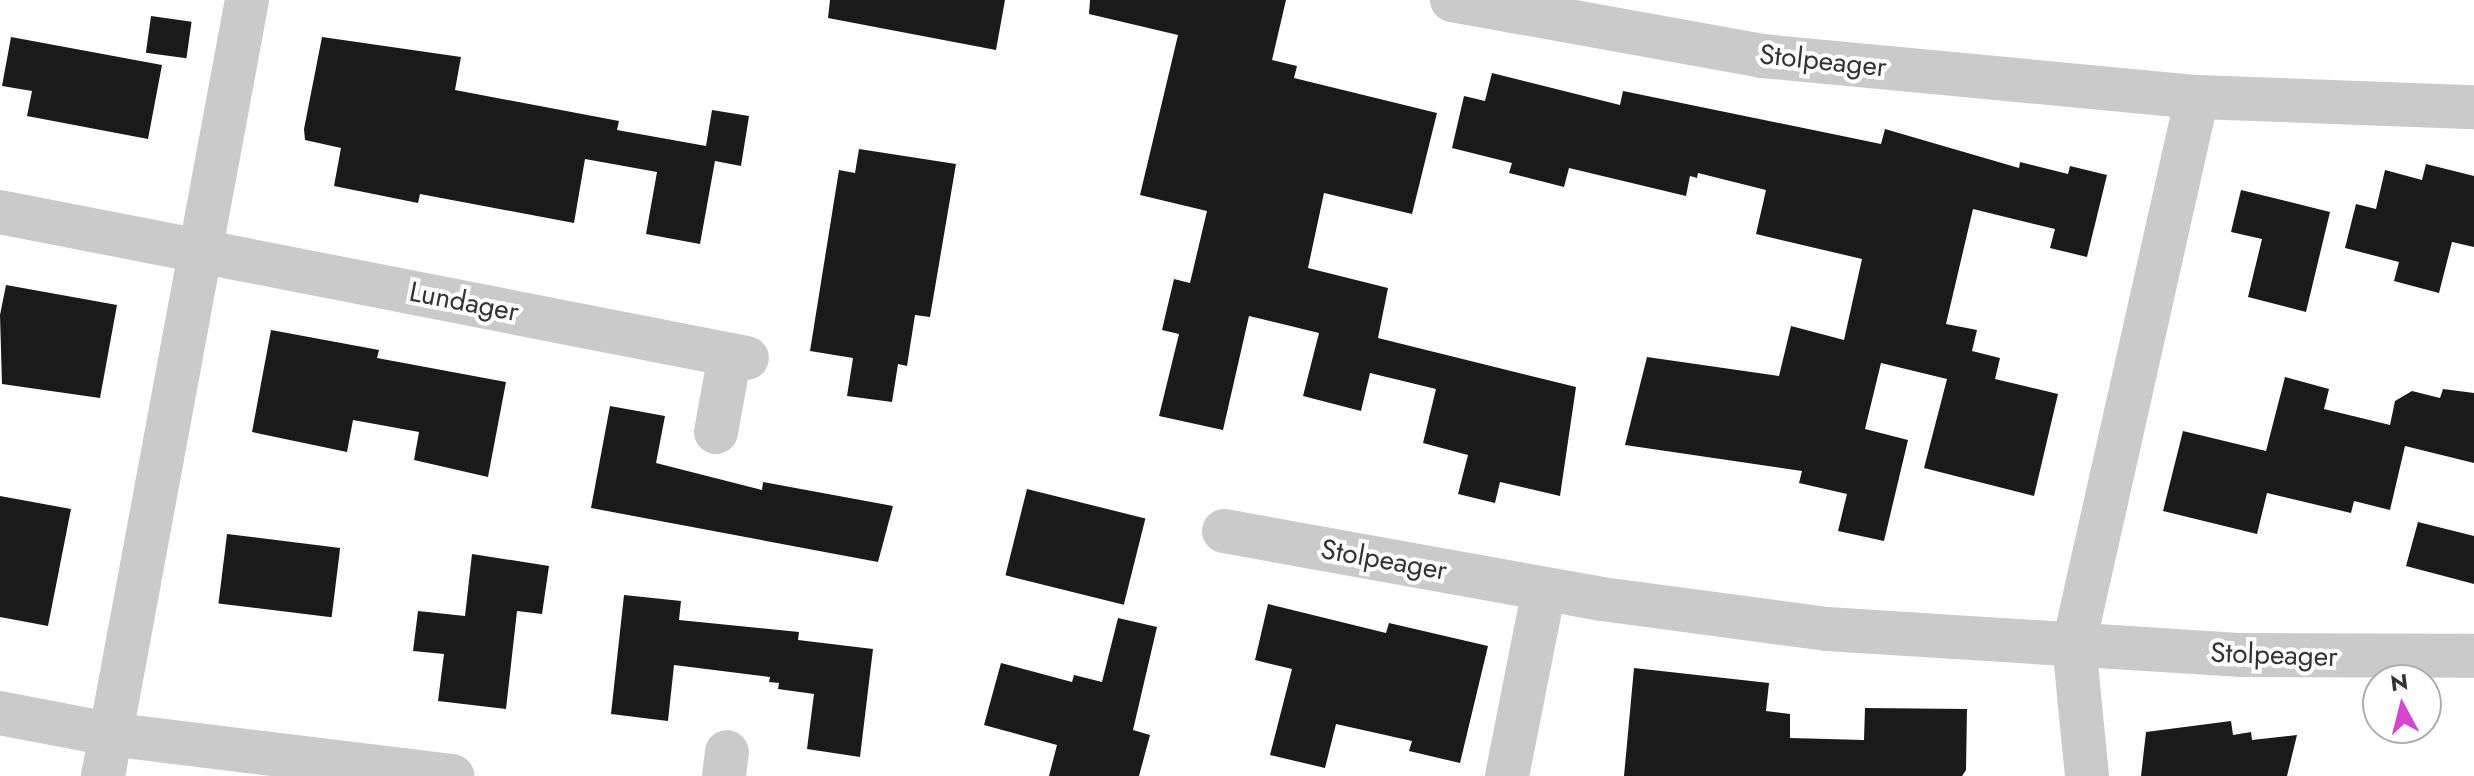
<!DOCTYPE html>
<style>
body{margin:0}
#map{position:relative;width:2474px;height:776px;overflow:hidden;background:#fff;font-family:Jost,sans-serif}
div>[style]{position:absolute}
.building>*{inset:0;background:#1a1a1a;transform-origin:0 0}
.minor>*{height:44px;margin:-22px;padding:0 22px;transform-origin:22px;border-radius:22px;background:#cacaca}
span{translate:-50% -50%;white-space:nowrap;text-align:center;line-height:1.15;-webkit-text-stroke:8px #fff;paint-order:stroke}
.street-label{font-size:28px;color:#333}
.north{position:absolute;left:2362px;top:664px;width:80px;height:80px;box-sizing:border-box;background:#fff;border:2px solid #adadad;border-radius:50%;rotate:353deg;font-size:22px;font-weight:700;line-height:32px;text-align:center;color:#333}
.north::after{content:'';display:block;margin:auto;width:28px;height:36px;background:#d945d0;clip-path:polygon(50% 0,100% 100%,50% 72%,0 100%)}
</style>
<div id="map">
<div class="building">
<i style="clip-path:polygon(830px 0,1005px 0,996px 50px,828px 18px)"></i>
<i style="clip-path:polygon(1090px 0,1286px 0,1272px 60px,1297px 66px,1294px 78px,1437px 113px,1412px 214px,1324px 193px,1308px 268px,1388px 288px,1378px 338px,1576px 387px,1560px 496px,1500px 482px,1495px 503px,1458px 494px,1468px 455px,1423px 443px,1436px 389px,1370px 373px,1361px 411px,1303px 396px,1319px 333px,1249px 316px,1223px 430px,1159px 416px,1179px 334px,1162px 330px,1174px 279px,1190px 283px,1207px 211px,1140px 195px,1178px 35px,1089px 14px)"></i>
<i style="left:151px;top:16px;width:41px;height:37px;rotate:8deg"></i>
<i style="clip-path:polygon(11px 37px,162px 65px,148px 139px,27px 116px,32px 91px,2px 86px)"></i>
<i style="clip-path:polygon(322px 37px,461px 57px,455px 90px,619px 121px,617px 130px,706px 146px,712px 110px,749px 116px,741px 166px,715px 161px,700px 244px,646px 234px,657px 172px,585px 159px,574px 223px,420px 194px,418px 203px,334px 186px,341px 148px,305px 140px,304px 129px)"></i>
<i style="clip-path:polygon(1492px 73px,1620px 105px,1623px 91px,1881px 144px,1885px 129px,2019px 168px,2020px 162px,2068px 174px,2070px 166px,2107px 175px,2087px 257px,2050px 248px,2055px 229px,1973px 209px,1946px 324px,1977px 330px,1972px 351px,2000px 358px,1995px 379px,2058px 394px,2034px 496px,1924px 468px,1947px 379px,1881px 363px,1865px 429px,1908px 440px,1884px 541px,1838px 531px,1847px 494px,1799px 483px,1802px 471px,1625px 445px,1647px 357px,1779px 376px,1791px 326px,1844px 340px,1862px 259px,1756px 234px,1766px 190px,1698px 173px,1697px 178px,1690px 176px,1686px 196px,1569px 168px,1564px 187px,1509px 173px,1512px 163px,1452px 148px,1464px 96px,1485px 101px)"></i>
<i style="clip-path:polygon(859px 149px,956px 164px,930px 317px,915px 315px,907px 366px,898px 364px,892px 402px,847px 396px,853px 358px,810px 351px,839px 170px,855px 173px)"></i>
<i style="clip-path:polygon(2426px 164px,2474px 176px,2474px 247px,2452px 242px,2439px 293px,2394px 281px,2399px 262px,2345px 248px,2356px 204px,2376px 209px,2385px 170px,2422px 180px)"></i>
<i style="clip-path:polygon(2241px 190px,2330px 212px,2306px 312px,2248px 297px,2262px 239px,2231px 232px)"></i>
<i style="clip-path:polygon(6px 285px,117px 305px,100px 398px,2px 384px,0 315px)"></i>
<i style="clip-path:polygon(271px 330px,379px 350px,377px 358px,506px 382px,488px 477px,414px 460px,419px 432px,353px 420px,347px 452px,252px 432px)"></i>
<i style="clip-path:polygon(2285px 377px,2329px 389px,2324px 409px,2390px 425px,2395px 401px,2412px 391px,2440px 398px,2443px 389px,2474px 393px,2474px 463px,2405px 446px,2390px 510px,2354px 501px,2351px 513px,2267px 493px,2257px 534px,2163px 511px,2183px 431px,2266px 451px)"></i>
<i style="clip-path:polygon(610px 406px,665px 416px,656px 463px,762px 490px,763px 482px,893px 506px,878px 562px,591px 508px)"></i>
<i style="left:1027px;top:489px;width:122px;height:89px;rotate:14deg"></i>
<i style="clip-path:polygon(0 496px,71px 509px,48px 626px,0 617px)"></i>
<i style="clip-path:polygon(2418px 522px,2474px 536px,2474px 584px,2406px 566px)"></i>
<i style="left:227px;top:534px;width:114px;height:70px;rotate:7deg"></i>
<i style="clip-path:polygon(472px 554px,549px 566px,542px 614px,517px 611px,506px 709px,438px 701px,444px 654px,413px 651px,418px 611px,465px 616px)"></i>
<i style="clip-path:polygon(624px 595px,681px 601px,679px 620px,799px 632px,798px 640px,873px 649px,860px 757px,807px 749px,814px 694px,778px 689px,779px 683px,769px 682px,770px 677px,674px 665px,668px 721px,611px 714px)"></i>
<i style="clip-path:polygon(1268px 604px,1386px 633px,1389px 623px,1488px 646px,1460px 763px,1409px 751px,1412px 741px,1336px 724px,1325px 768px,1270px 755px,1292px 669px,1255px 660px)"></i>
<i style="clip-path:polygon(1118px 618px,1157px 627px,1133px 730px,1150px 735px,1139px 776px,1049px 776px,1057px 745px,984px 725px,1001px 663px,1072px 682px,1074px 675px,1102px 682px)"></i>
<i style="clip-path:polygon(1634px 668px,1769px 683px,1766px 711px,1790px 714px,1790px 738px,1864px 740px,1865px 708px,1967px 709px,1966px 770px,1962px 776px,1624px 776px)"></i>
<i style="clip-path:polygon(2231px 721px,2233px 735px,2251px 732px,2252px 740px,2297px 735px,2287px 776px,2141px 776px,2146px 732px)"></i>
</div>
<div class="minor">
<i style="left:1452px;top:0;width:315px;rotate:10.2deg"></i>
<i style="left:1762px;top:56px;width:437px;rotate:5.4deg"></i>
<i style="left:2197px;top:97px;width:277px;rotate:2.1deg"></i>
<i style="left:0;top:212px;width:761px;rotate:11.06deg"></i>
<i style="left:716px;top:432px;width:78px;rotate:-79.7deg"></i>
<i style="left:1224px;top:531px;width:384px;rotate:10.2deg"></i>
<i style="left:1602px;top:599px;width:227px;rotate:7.6deg"></i>
<i style="left:1827px;top:629px;width:416px;rotate:3.6deg"></i>
<i style="left:2242px;top:655px;width:232px;rotate:0.2deg"></i>
<i style="left:0;top:713px;width:111px;rotate:10.9deg"></i>
<i style="left:109px;top:734px;width:346px;rotate:7deg"></i>
<i style="left:103px;top:776px;width:789px;rotate:-79.49deg"></i>
<i style="left:724px;top:776px;width:24px;rotate:-83deg"></i>
<i style="left:1507px;top:776px;width:191px;rotate:-78.8deg"></i>
<i style="left:2087px;top:776px;width:133px;rotate:-95.6deg"></i>
<i style="left:2074px;top:644px;width:561px;rotate:-77.33deg"></i>
</div>
<div class="street-label">
<span style="left:1823px;top:61px;rotate:6deg">Stolpeager</span>
<span style="left:464px;top:302px;rotate:11deg">Lundager</span>
<span style="left:1384px;top:560px;rotate:10deg">Stolpeager</span>
<span style="left:2274px;top:655px;rotate:2deg">Stolpeager</span>
</div>
<div class="north">N</div>
</div>
